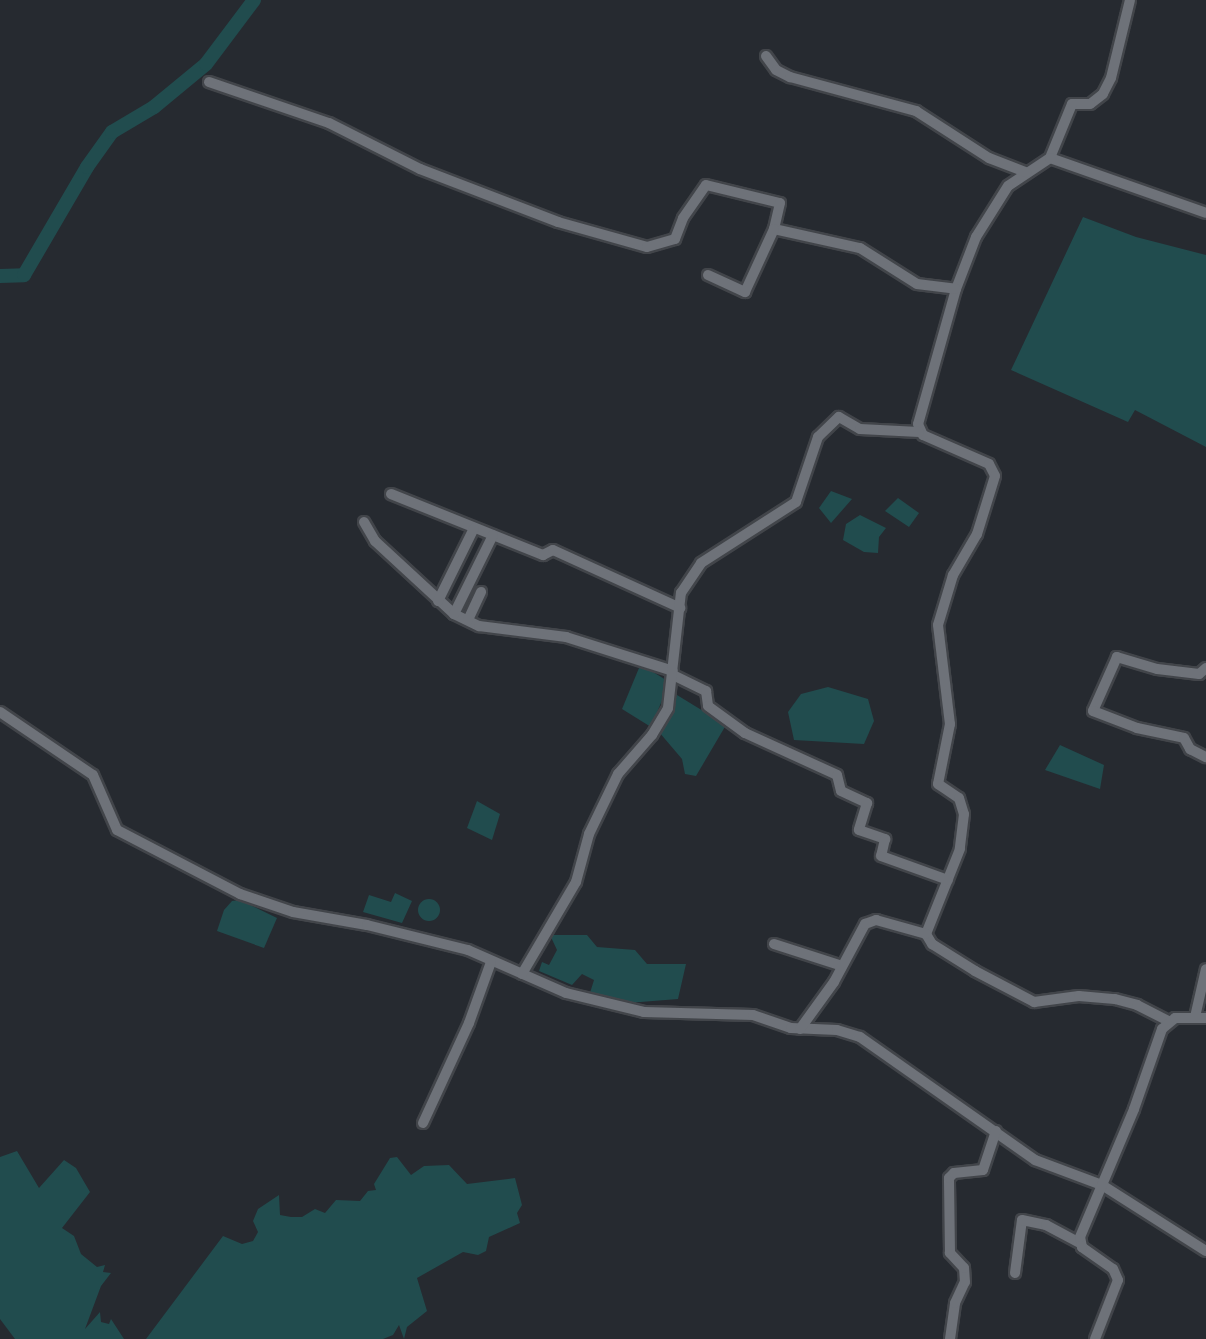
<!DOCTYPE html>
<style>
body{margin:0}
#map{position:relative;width:1206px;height:1339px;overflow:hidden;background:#262a30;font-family:"Nunito Sans",sans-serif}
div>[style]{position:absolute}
.water>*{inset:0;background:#214c4e}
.round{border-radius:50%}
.river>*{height:14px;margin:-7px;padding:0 7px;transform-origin:7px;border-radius:7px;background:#214c4e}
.roads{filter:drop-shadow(2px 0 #42454a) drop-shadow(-2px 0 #42454a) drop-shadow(0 2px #42454a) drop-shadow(0 -2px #42454a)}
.minor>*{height:10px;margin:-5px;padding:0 5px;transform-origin:5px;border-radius:5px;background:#6e7279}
span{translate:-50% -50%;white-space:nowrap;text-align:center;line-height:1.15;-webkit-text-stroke:4.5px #1d2026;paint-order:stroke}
</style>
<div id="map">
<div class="water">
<i style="clip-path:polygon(1083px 217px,1136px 237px,1206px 255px,1206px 447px,1135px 410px,1128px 422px,1011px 370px)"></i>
<i style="clip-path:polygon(831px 491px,852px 499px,831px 523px,819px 508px)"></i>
<i style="clip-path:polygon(898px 498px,919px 513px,909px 527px,885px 511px)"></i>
<i style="clip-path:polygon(860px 515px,886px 528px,879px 537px,878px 553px,864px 552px,843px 540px,846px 524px)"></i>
<i style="clip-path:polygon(645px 667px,666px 680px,668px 686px,651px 727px,622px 709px,639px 668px)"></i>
<i style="clip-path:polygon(828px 687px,868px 699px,874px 721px,864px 744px,794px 740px,788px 712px,801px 694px)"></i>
<i style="clip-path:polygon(677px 695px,726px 725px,696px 776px,685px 774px,682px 759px,659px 732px)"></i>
<i style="clip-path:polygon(1060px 745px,1104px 765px,1100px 789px,1045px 770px)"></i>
<i style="clip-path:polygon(477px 801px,500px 814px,492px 840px,467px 828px)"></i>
<i style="clip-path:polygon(395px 893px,412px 901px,402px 923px,363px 912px,369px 895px,391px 902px)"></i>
<i class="round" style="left:418px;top:899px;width:22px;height:22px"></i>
<i style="clip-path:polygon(240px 900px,277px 918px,264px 948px,217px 931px,224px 910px,232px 901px)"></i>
<i style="clip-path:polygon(550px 935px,587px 935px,597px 947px,635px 950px,647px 964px,686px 964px,678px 999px,628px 1003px,589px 996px,594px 980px,582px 974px,572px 985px,539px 971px,542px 962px,549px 965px,557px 950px)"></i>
<i style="clip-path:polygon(17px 1151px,39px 1188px,64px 1160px,76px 1168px,90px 1192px,62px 1228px,74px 1236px,81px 1254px,97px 1267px,105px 1265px,103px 1272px,111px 1273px,101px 1286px,85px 1329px,100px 1312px,101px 1322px,109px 1324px,111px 1319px,124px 1339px,15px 1339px,0 1319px,0 1157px)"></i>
<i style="clip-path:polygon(397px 1157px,411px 1175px,424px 1166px,449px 1165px,467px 1184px,515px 1178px,522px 1205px,517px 1213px,520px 1223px,489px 1237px,486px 1251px,478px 1255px,463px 1252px,417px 1278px,427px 1311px,407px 1327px,404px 1339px,399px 1325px,393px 1335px,383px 1339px,146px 1339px,223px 1236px,242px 1244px,253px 1241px,258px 1232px,253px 1221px,258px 1209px,279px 1195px,280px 1215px,291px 1217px,302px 1217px,315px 1209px,325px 1213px,336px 1200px,360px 1201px,368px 1191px,376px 1190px,374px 1184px,390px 1158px)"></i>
</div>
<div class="river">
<i style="left:0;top:276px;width:24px;rotate:-2deg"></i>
<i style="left:24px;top:275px;width:125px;rotate:-59.7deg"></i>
<i style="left:87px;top:167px;width:43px;rotate:-54.5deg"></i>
<i style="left:112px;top:132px;width:49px;rotate:-30.8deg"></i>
<i style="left:154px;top:107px;width:67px;rotate:-39.6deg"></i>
<i style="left:206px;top:64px;width:80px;rotate:-53.1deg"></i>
</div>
<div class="roads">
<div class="minor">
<i style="left:1130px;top:0;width:80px;rotate:103.7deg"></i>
<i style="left:1111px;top:78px;width:18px;rotate:117deg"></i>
<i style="left:1103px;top:94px;width:16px;rotate:142deg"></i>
<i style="left:1090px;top:104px;width:18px;rotate:180deg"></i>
<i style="left:1072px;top:104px;width:58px;rotate:112.2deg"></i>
<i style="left:1050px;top:158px;width:50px;rotate:146.3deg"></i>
<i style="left:1008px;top:186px;width:60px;rotate:122.1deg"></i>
<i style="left:976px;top:237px;width:56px;rotate:111deg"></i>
<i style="left:956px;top:289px;width:140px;rotate:105.7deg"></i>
<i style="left:918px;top:424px;width:12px;rotate:66deg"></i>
<i style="left:923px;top:435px;width:72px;rotate:23.7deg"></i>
<i style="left:989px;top:464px;width:13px;rotate:63deg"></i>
<i style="left:995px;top:476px;width:61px;rotate:107.2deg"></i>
<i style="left:977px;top:534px;width:48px;rotate:120.3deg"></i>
<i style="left:953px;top:575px;width:52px;rotate:106.7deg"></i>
<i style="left:938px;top:625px;width:100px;rotate:83.1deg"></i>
<i style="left:950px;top:724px;width:61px;rotate:101.3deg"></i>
<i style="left:938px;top:784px;width:25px;rotate:34deg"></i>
<i style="left:959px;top:798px;width:17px;rotate:73deg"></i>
<i style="left:964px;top:814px;width:35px;rotate:97deg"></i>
<i style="left:960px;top:849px;width:92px;rotate:111.8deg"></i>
<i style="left:926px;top:934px;width:12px;rotate:59deg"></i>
<i style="left:932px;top:944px;width:51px;rotate:32.1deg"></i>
<i style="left:975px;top:971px;width:67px;rotate:27.7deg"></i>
<i style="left:1034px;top:1002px;width:45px;rotate:-7.6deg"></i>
<i style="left:1079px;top:996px;width:36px;rotate:5deg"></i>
<i style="left:1115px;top:999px;width:23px;rotate:15deg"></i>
<i style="left:1137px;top:1005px;width:35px;rotate:27deg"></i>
<i style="left:766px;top:56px;width:17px;rotate:54deg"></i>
<i style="left:776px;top:70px;width:16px;rotate:27deg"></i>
<i style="left:790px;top:77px;width:131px;rotate:15.1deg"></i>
<i style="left:916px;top:111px;width:87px;rotate:32.8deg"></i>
<i style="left:989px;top:158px;width:40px;rotate:21deg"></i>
<i style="left:209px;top:82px;width:127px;rotate:18.9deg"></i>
<i style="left:329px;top:123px;width:102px;rotate:26.8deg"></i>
<i style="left:420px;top:169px;width:148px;rotate:21deg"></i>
<i style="left:558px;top:222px;width:92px;rotate:15.7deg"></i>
<i style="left:647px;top:247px;width:29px;rotate:-16deg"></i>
<i style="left:675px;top:239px;width:22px;rotate:-69deg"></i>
<i style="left:683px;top:218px;width:40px;rotate:-55.1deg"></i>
<i style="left:706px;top:185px;width:76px;rotate:13.7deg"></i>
<i style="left:780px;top:203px;width:27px;rotate:103deg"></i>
<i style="left:774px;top:229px;width:88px;rotate:12.5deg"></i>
<i style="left:860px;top:248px;width:67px;rotate:32.3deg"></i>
<i style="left:917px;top:284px;width:39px;rotate:7deg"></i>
<i style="left:1050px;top:158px;width:165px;rotate:19.4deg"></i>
<i style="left:708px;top:275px;width:41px;rotate:24.7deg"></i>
<i style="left:745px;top:292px;width:69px;rotate:-65.3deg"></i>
<i style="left:391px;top:494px;width:164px;rotate:21.9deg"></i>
<i style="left:543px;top:555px;width:11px;rotate:-27deg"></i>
<i style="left:553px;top:550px;width:140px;rotate:24.5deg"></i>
<i style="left:364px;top:522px;width:22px;rotate:60deg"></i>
<i style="left:375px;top:541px;width:108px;rotate:42.7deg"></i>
<i style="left:454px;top:614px;width:28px;rotate:26deg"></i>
<i style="left:479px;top:626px;width:88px;rotate:7.2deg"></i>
<i style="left:566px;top:637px;width:112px;rotate:17.6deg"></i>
<i style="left:438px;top:601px;width:81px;rotate:-63.7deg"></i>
<i style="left:454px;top:614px;width:88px;rotate:-63.7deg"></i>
<i style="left:468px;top:620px;width:31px;rotate:-65deg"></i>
<i style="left:1206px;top:668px;width:9px;rotate:139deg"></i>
<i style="left:1199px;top:674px;width:42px;rotate:-173.2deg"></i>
<i style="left:1157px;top:669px;width:42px;rotate:-163.3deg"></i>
<i style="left:1117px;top:657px;width:59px;rotate:114deg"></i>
<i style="left:1093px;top:711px;width:47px;rotate:21.1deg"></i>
<i style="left:1137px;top:728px;width:48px;rotate:12deg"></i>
<i style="left:1184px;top:738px;width:13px;rotate:61deg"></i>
<i style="left:1190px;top:749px;width:18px;rotate:27deg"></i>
<i style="left:673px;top:675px;width:37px;rotate:26deg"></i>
<i style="left:706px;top:691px;width:15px;rotate:82deg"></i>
<i style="left:708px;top:706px;width:46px;rotate:36.1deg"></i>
<i style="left:745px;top:733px;width:101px;rotate:24.5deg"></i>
<i style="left:837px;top:775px;width:16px;rotate:76deg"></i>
<i style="left:841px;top:791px;width:29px;rotate:25deg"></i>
<i style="left:867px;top:803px;width:28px;rotate:107deg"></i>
<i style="left:859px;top:830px;width:28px;rotate:19deg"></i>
<i style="left:885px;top:839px;width:17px;rotate:103deg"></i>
<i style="left:881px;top:856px;width:71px;rotate:19.7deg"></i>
<i style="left:0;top:712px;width:112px;rotate:34.1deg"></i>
<i style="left:93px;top:775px;width:60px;rotate:66.4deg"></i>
<i style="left:117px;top:830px;width:139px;rotate:27.5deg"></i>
<i style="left:240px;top:894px;width:56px;rotate:18.8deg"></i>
<i style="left:293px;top:912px;width:75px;rotate:10deg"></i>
<i style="left:367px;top:925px;width:104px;rotate:13.9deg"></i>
<i style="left:468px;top:950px;width:107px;rotate:23.7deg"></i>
<i style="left:566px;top:993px;width:80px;rotate:13.7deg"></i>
<i style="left:644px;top:1012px;width:109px;rotate:1.6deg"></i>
<i style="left:753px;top:1015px;width:40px;rotate:18.9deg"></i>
<i style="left:791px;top:1028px;width:46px;rotate:2.5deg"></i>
<i style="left:837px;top:1030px;width:24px;rotate:17deg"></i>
<i style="left:860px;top:1037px;width:214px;rotate:35.1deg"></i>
<i style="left:1035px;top:1160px;width:72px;rotate:20.5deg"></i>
<i style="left:1102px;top:1185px;width:123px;rotate:32.4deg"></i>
<i style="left:774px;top:944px;width:71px;rotate:17.9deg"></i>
<i style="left:522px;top:974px;width:107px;rotate:-59.6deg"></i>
<i style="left:576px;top:882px;width:50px;rotate:-74.8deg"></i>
<i style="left:589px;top:834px;width:67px;rotate:-64.2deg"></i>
<i style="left:618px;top:774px;width:52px;rotate:-48.9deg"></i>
<i style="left:652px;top:735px;width:31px;rotate:-59deg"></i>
<i style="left:668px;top:708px;width:116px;rotate:-83.6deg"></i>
<i style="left:681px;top:593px;width:36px;rotate:-56deg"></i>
<i style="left:701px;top:563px;width:113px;rotate:-32.7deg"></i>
<i style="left:796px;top:502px;width:69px;rotate:-71.3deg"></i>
<i style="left:818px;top:437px;width:29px;rotate:-44deg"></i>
<i style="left:839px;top:417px;width:24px;rotate:30deg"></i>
<i style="left:860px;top:429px;width:59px;rotate:2.9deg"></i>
<i style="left:1195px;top:1017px;width:49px;rotate:-77.1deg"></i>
<i style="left:800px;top:1029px;width:58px;rotate:-54.1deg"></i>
<i style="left:834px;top:982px;width:66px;rotate:-61.9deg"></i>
<i style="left:865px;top:924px;width:12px;rotate:-20deg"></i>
<i style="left:876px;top:920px;width:52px;rotate:15.6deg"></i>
<i style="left:423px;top:1123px;width:110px;rotate:-65.3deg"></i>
<i style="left:469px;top:1023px;width:65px;rotate:-70.2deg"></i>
<i style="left:1015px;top:1273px;width:53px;rotate:-82.5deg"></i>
<i style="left:1022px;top:1220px;width:25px;rotate:12deg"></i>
<i style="left:1046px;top:1225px;width:38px;rotate:28deg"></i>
<i style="left:950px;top:1339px;width:36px;rotate:-82deg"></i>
<i style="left:955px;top:1303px;width:23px;rotate:-65deg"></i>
<i style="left:965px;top:1282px;width:14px;rotate:-94deg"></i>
<i style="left:964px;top:1268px;width:21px;rotate:-133deg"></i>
<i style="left:950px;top:1253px;width:75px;rotate:-90.8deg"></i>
<i style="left:949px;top:1178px;width:7px;rotate:-45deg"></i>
<i style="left:954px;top:1173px;width:29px;rotate:-6deg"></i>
<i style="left:983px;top:1170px;width:41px;rotate:-71.6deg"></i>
<i style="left:1095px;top:1339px;width:63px;rotate:-68.7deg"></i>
<i style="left:1118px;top:1280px;width:12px;rotate:-114deg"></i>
<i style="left:1113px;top:1269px;width:38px;rotate:-145deg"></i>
<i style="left:1082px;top:1247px;width:10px;rotate:-101deg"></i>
<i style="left:1080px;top:1237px;width:139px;rotate:-67.1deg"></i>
<i style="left:1134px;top:1109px;width:85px;rotate:-70.7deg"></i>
<i style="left:1162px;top:1029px;width:17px;rotate:-40deg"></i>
<i style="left:1175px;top:1018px;width:31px"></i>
</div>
</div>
</div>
